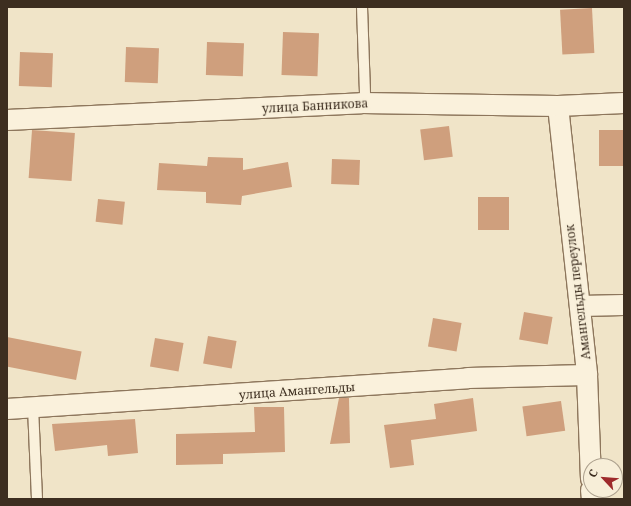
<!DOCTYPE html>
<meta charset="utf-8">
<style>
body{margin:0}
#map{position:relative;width:631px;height:506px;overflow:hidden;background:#f0e4c8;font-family:"Noto Serif",serif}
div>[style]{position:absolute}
.building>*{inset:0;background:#cf9f7d;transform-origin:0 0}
.roads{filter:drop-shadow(1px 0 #8d765c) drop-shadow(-1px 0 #8d765c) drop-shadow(0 1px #8d765c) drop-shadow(0 -1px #8d765c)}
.service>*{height:10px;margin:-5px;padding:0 5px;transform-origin:5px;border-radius:5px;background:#faf1dc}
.minor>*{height:20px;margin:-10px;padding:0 10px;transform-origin:10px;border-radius:10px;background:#faf1dc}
span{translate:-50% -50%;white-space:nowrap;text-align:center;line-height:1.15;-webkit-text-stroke:3px #f7eed8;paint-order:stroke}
.street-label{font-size:12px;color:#3d2e20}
.frame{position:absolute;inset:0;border:8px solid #3d2e20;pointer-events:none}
.north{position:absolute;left:583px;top:458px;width:40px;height:40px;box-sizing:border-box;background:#f7eed8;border:1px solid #ada18e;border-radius:50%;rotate:296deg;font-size:11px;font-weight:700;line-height:16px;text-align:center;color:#3d2e20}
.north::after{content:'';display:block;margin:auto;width:14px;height:18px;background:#9e2a2b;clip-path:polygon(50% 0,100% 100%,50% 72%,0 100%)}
</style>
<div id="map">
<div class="building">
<i style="left:592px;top:8px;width:45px;height:32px;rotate:87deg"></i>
<i style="left:283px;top:32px;width:36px;height:43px;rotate:2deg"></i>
<i style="left:207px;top:42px;width:37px;height:33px;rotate:2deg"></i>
<i style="left:126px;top:47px;width:33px;height:35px;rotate:2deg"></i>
<i style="left:20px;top:52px;width:33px;height:34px;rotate:2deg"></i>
<i style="left:449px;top:126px;width:31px;height:29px;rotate:83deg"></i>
<i style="left:32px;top:130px;width:43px;height:48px;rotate:4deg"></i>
<i style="left:599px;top:130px;width:25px;height:36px"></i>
<i style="clip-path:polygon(208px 157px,243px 158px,243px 170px,288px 162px,292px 187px,242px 196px,241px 205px,206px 203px,206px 192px,157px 190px,159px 163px,207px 166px)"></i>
<i style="left:332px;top:159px;width:28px;height:25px;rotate:2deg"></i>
<i style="left:478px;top:197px;width:31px;height:33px"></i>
<i style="left:98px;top:199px;width:27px;height:23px;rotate:6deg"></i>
<i style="left:524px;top:312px;width:29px;height:28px;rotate:10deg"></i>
<i style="left:433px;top:318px;width:29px;height:29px;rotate:10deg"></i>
<i style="left:208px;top:336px;width:29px;height:28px;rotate:10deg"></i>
<i style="left:7px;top:337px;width:76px;height:29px;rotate:11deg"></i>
<i style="left:155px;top:338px;width:29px;height:29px;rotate:10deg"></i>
<i style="clip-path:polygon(339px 398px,349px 398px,350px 443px,330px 444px)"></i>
<i style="clip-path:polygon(473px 398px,477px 431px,411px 440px,414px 465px,390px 468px,384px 425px,436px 419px,434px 404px)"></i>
<i style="left:561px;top:401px;width:30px;height:39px;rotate:82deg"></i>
<i style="clip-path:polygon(254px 407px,284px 407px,285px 452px,223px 454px,223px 464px,176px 465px,176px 434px,255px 432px)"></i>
<i style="clip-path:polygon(135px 419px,138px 453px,108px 456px,107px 445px,55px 451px,52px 424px)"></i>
</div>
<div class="roads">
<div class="service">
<i style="left:362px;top:7px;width:86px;rotate:88deg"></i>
<i style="left:33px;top:407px;width:92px;rotate:87.5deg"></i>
</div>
<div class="minor">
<i style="left:558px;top:106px;width:271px;rotate:83.8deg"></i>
<i style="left:587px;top:375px;width:104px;rotate:87.8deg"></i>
<i style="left:7px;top:120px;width:355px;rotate:-2.7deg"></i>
<i style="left:362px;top:103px;width:196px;rotate:0.9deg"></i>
<i style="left:558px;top:106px;width:66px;rotate:-2.6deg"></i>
<i style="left:580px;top:306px;width:44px;rotate:-1.3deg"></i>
<i style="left:7px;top:409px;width:462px;rotate:-3.8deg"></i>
<i style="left:468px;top:378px;width:119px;rotate:-1.4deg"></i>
<i style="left:591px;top:490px;width:9px;rotate:84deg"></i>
</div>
</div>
<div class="street-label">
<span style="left:315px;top:106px;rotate:-3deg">улица Банникова</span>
<span style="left:578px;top:292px;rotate:-97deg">Амангельды переулок</span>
<span style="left:297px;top:391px;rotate:-4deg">улица Амангельды</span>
</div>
<div class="frame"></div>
<div class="north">С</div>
</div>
